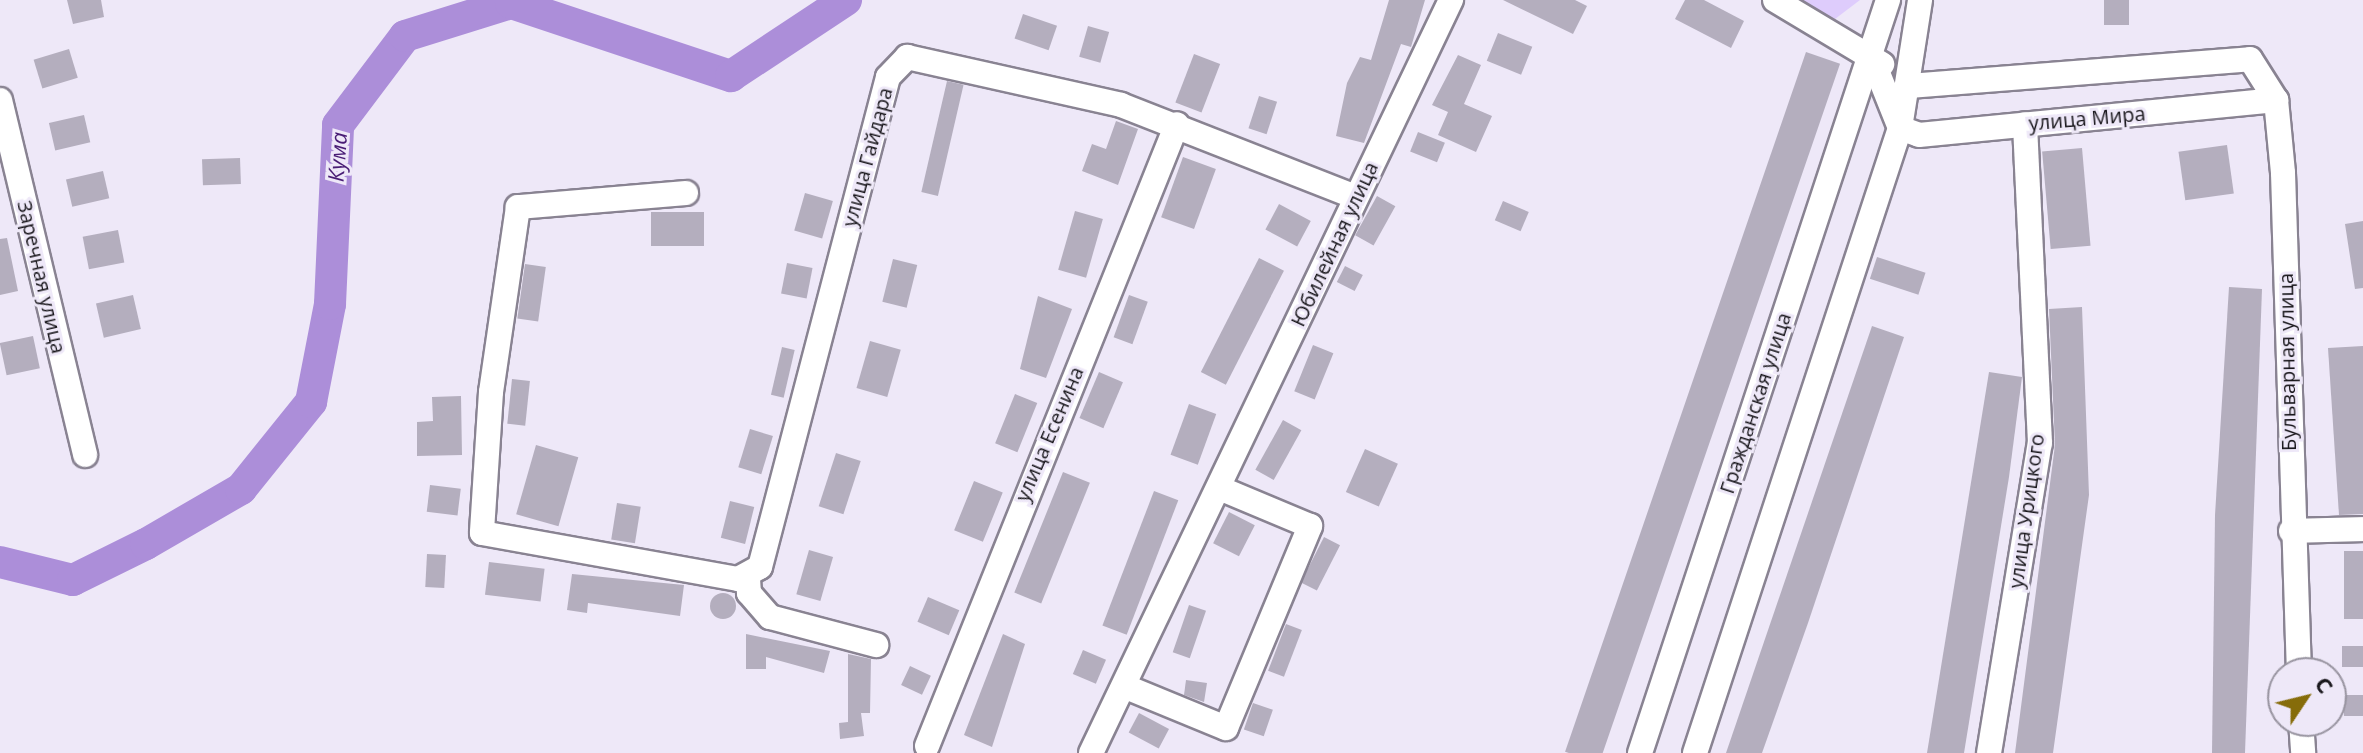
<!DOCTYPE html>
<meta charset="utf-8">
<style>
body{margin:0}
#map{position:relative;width:2363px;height:753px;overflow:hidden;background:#eee8f8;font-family:"Open Sans",sans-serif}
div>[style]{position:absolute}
.green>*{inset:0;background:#deccfc}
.river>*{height:32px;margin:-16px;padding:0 16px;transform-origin:16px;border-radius:16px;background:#ac8ed9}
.building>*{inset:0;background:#b4aebe;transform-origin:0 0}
.round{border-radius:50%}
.roads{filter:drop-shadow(2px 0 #898392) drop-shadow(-2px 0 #898392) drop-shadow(0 2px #898392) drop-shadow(0 -2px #898392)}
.minor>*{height:24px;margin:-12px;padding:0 12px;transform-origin:12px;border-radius:12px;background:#fff}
span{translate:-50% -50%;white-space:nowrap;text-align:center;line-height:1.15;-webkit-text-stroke:6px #eee8f8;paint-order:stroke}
.street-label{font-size:20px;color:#18161b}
.water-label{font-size:22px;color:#481c74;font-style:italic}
.north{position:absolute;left:2267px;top:657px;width:80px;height:80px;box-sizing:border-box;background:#eee8f8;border:2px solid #9894a0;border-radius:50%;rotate:55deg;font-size:22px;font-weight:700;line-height:32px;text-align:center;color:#18161b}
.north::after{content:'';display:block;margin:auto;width:28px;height:36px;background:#866c0a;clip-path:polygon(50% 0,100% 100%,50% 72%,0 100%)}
</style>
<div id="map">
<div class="green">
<i style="clip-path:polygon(1785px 0,1860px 0,1835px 19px)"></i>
</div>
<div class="river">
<i style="left:0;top:562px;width:75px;rotate:13.9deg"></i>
<i style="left:73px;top:580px;width:81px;rotate:-26.3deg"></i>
<i style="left:146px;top:544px;width:110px;rotate:-30.1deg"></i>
<i style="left:241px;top:489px;width:112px;rotate:-51.2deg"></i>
<i style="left:311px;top:402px;width:100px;rotate:-79deg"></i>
<i style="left:330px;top:304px;width:179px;rotate:-87.4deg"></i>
<i style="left:338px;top:125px;width:111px;rotate:-53deg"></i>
<i style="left:405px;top:36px;width:111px;rotate:-17.3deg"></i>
<i style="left:511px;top:3px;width:232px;rotate:18.4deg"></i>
<i style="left:731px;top:76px;width:138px;rotate:-33.5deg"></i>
</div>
<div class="building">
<i style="clip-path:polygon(67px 0,101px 0,104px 17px,73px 24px)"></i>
<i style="clip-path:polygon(1389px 0,1425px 0,1411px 47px,1401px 44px,1364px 143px,1336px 136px,1347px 83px,1360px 57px,1371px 60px)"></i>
<i style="clip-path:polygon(1503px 0,1575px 0,1587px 6px,1573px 34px)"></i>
<i style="clip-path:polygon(1685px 0,1704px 0,1744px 21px,1731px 48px,1675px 19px)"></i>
<i style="left:2104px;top:0;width:25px;height:25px"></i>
<i style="left:1023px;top:14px;width:36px;height:26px;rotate:19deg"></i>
<i style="left:1088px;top:26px;width:22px;height:32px;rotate:16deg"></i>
<i style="left:1498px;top:33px;width:37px;height:30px;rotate:22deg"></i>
<i style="left:69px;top:49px;width:30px;height:37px;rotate:73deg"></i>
<i style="left:1806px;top:52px;width:36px;height:740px;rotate:19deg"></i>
<i style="left:1194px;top:54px;width:28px;height:52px;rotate:21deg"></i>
<i style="clip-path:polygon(1458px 55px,1481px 65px,1464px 104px,1492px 116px,1476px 152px,1438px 135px,1448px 112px,1432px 105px)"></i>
<i style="left:947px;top:81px;width:17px;height:114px;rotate:13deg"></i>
<i style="left:1259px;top:96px;width:19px;height:34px;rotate:18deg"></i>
<i style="left:84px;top:115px;width:28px;height:36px;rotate:77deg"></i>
<i style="clip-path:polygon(1116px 121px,1138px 129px,1118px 185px,1082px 171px,1092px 144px,1106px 149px)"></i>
<i style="left:1418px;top:132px;width:29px;height:21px;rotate:22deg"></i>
<i style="left:2227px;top:145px;width:49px;height:49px;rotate:82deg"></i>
<i style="left:2082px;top:148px;width:98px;height:40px;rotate:85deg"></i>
<i style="left:1183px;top:157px;width:35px;height:64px;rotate:20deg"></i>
<i style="left:240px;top:158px;width:26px;height:38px;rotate:88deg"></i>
<i style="left:103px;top:171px;width:28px;height:38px;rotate:77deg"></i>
<i style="left:805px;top:193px;width:29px;height:39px;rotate:16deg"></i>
<i style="left:1377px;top:196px;width:21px;height:45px;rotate:29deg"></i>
<i style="left:1503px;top:201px;width:28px;height:21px;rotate:23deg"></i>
<i style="left:1279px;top:204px;width:36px;height:29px;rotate:28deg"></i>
<i style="left:1075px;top:211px;width:29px;height:61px;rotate:16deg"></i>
<i style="left:651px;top:212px;width:53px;height:34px"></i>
<i style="clip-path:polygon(2363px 221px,2363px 288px,2355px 289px,2345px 224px)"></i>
<i style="left:118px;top:230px;width:33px;height:36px;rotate:79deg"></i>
<i style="clip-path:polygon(7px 238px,18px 291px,0 295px,0 239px)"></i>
<i style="left:1877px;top:257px;width:51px;height:23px;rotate:18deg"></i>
<i style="left:1259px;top:258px;width:28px;height:128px;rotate:27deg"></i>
<i style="left:893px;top:259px;width:25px;height:44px;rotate:14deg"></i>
<i style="left:787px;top:263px;width:26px;height:31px;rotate:11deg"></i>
<i style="left:525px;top:264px;width:21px;height:55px;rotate:8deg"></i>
<i style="left:1345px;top:266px;width:20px;height:18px;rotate:27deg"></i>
<i style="clip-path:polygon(2229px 287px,2262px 289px,2245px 753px,2212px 753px,2215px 515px)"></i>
<i style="left:133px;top:295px;width:35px;height:38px;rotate:77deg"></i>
<i style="left:1129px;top:295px;width:20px;height:45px;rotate:20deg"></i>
<i style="clip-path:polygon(1038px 296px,1072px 309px,1046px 378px,1020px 369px)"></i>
<i style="clip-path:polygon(2082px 307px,2089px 495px,2053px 753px,2015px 753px,2055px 445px,2049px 309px)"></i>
<i style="clip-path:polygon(1872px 326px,1904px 337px,1808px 623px,1762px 753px,1726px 753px)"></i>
<i style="left:33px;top:336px;width:33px;height:34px;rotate:78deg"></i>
<i style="left:870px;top:341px;width:32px;height:49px;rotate:16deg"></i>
<i style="left:1313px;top:345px;width:22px;height:50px;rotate:22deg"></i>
<i style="clip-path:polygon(2363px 346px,2363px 514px,2339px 515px,2328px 348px)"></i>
<i style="left:782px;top:347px;width:13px;height:49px;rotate:13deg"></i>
<i style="left:1099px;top:372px;width:26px;height:50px;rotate:23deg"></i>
<i style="clip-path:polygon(1989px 372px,2022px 377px,2009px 477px,1964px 753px,1927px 753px)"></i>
<i style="left:512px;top:379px;width:18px;height:45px;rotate:6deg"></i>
<i style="left:1015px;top:394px;width:24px;height:53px;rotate:22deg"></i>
<i style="clip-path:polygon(461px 396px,462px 455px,417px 456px,417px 422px,433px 421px,432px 397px)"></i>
<i style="left:1189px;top:404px;width:29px;height:54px;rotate:20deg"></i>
<i style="left:1283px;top:420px;width:21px;height:57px;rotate:29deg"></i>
<i style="left:750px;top:429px;width:24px;height:40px;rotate:17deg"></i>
<i style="left:536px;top:445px;width:44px;height:72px;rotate:16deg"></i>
<i style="left:1365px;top:449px;width:36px;height:47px;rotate:24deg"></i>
<i style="left:836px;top:453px;width:26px;height:56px;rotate:18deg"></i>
<i style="left:1063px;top:472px;width:29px;height:130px;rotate:22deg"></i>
<i style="left:974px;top:481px;width:31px;height:53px;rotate:22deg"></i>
<i style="left:430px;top:485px;width:31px;height:27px;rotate:7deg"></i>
<i style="left:1154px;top:491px;width:26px;height:144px;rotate:21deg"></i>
<i style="left:730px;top:501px;width:25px;height:38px;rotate:14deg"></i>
<i style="left:617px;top:503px;width:24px;height:37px;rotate:9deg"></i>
<i style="left:1229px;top:512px;width:29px;height:35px;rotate:27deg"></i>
<i style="left:1324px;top:537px;width:18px;height:51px;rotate:27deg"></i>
<i style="left:809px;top:550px;width:25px;height:46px;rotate:16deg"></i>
<i style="left:2344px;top:551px;width:19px;height:68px"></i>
<i style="left:427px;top:554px;width:19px;height:33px;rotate:3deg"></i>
<i style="left:489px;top:562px;width:56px;height:33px;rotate:7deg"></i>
<i style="clip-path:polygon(572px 574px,684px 585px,680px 616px,588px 603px,587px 613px,567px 610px)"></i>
<i class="round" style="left:710px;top:593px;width:26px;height:26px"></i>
<i style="left:928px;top:597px;width:34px;height:27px;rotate:23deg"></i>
<i style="left:1189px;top:605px;width:18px;height:50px;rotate:19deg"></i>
<i style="left:1286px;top:624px;width:17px;height:50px;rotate:21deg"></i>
<i style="clip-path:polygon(746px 634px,830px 651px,824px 673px,766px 657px,766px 669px,746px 669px)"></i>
<i style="clip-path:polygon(1003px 634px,1025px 644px,992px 747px,964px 735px)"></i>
<i style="left:2363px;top:646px;width:21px;height:21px;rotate:90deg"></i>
<i style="left:1083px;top:650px;width:25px;height:26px;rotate:23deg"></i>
<i style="clip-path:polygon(848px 654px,871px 659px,870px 713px,861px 713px,864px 736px,840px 739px,839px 723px,848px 722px)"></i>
<i style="left:910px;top:666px;width:23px;height:21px;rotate:25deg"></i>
<i style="clip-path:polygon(1186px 680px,1207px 683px,1204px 702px,1184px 695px)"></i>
<i style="left:2363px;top:695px;width:21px;height:19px;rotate:90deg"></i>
<i style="left:1253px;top:703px;width:21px;height:28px;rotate:19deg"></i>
<i style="left:1139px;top:713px;width:34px;height:22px;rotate:28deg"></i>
</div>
<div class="roads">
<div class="minor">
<i style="left:1775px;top:0;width:125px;rotate:30.9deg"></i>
<i style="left:1870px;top:53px;width:81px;rotate:68.2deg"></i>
<i style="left:1900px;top:128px;width:20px;rotate:20deg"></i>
<i style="left:1919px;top:135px;width:359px;rotate:-5.6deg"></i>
<i style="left:1909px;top:86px;width:342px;rotate:-4.5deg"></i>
<i style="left:2250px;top:59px;width:49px;rotate:57.6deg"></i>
<i style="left:2276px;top:100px;width:73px;rotate:84.5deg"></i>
<i style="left:2283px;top:173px;width:500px;rotate:88.17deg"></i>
<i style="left:0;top:100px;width:365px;rotate:76.5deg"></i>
<i style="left:686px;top:193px;width:169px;rotate:175.2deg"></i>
<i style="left:518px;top:207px;width:187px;rotate:98.3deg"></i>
<i style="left:491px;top:392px;width:141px;rotate:93.7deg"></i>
<i style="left:482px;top:533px;width:260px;rotate:10.2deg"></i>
<i style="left:738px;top:579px;width:25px;rotate:-29deg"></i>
<i style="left:760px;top:567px;width:506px;rotate:-75.36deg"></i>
<i style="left:888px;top:77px;width:28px;rotate:-46deg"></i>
<i style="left:907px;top:57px;width:219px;rotate:12.6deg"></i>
<i style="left:1121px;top:105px;width:252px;rotate:21.4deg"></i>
<i style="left:2291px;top:531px;width:72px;rotate:-1.6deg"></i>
<i style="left:748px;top:579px;width:14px;rotate:86deg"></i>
<i style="left:749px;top:593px;width:32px;rotate:49deg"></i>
<i style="left:770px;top:617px;width:110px;rotate:14.8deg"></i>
<i style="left:1126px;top:687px;width:108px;rotate:22.3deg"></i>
<i style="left:1226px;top:728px;width:219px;rotate:-67.4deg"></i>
<i style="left:1310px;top:526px;width:99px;rotate:-157.3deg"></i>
<i style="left:2301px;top:721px;width:32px;rotate:86deg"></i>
<i style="left:927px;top:746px;width:670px;rotate:-68.1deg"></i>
<i style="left:1091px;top:753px;width:835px;rotate:-64.45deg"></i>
<i style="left:1640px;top:753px;width:793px;rotate:-71.77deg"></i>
<i style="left:1695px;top:753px;width:658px;rotate:-71.84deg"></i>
<i style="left:1900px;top:128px;width:130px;rotate:-81.1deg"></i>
<i style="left:1989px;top:753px;width:314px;rotate:-80.7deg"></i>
<i style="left:2040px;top:443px;width:319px;rotate:-92.7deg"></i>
</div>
</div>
<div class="street-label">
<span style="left:2087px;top:118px;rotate:-5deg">улица Мира</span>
<span style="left:867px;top:157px;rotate:-75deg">улица Гайдара</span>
<span style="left:1334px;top:244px;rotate:-65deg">Юбилейная улица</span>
<span style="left:42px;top:277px;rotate:77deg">Заречная улица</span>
<span style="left:2287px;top:362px;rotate:-91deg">Бульварная улица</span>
<span style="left:1755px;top:403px;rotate:-72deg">Гражданская улица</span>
<span style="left:1049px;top:434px;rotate:-67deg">улица Есенина</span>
<span style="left:2026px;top:511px;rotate:-82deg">улица Урицкого</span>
</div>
<div class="water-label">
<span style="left:337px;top:157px;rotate:-86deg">Кума</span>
</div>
<div class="north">С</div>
</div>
